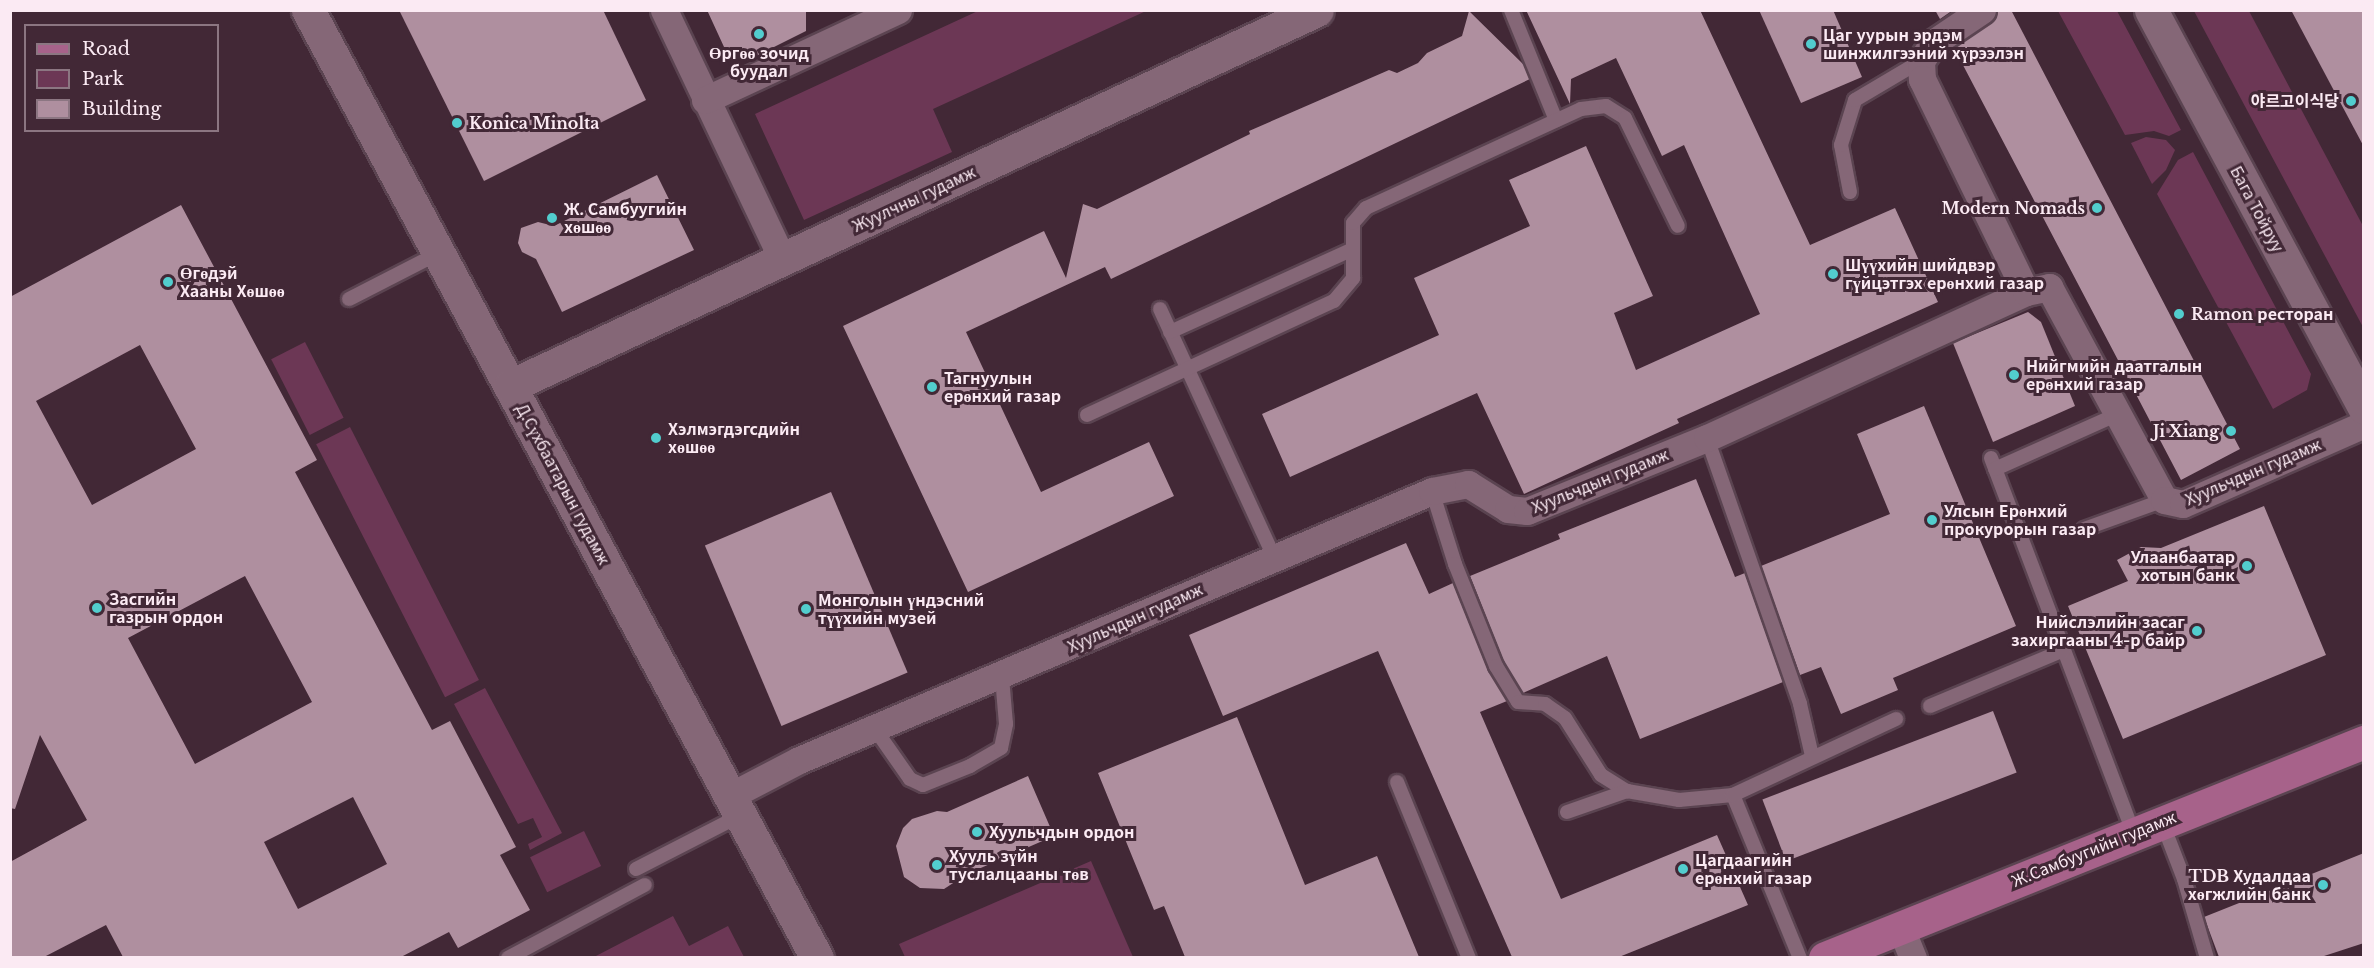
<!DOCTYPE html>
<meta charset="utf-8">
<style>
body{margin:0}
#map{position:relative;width:2374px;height:968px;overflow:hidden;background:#422836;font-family:"Libre Baskerville","Noto Sans KR",serif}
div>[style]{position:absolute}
.green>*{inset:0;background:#6c3755;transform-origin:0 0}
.building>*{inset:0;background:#af8f9f;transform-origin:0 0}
.roads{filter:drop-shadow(2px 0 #5b4451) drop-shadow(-2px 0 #5b4451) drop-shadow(0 2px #5b4451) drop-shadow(0 -2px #5b4451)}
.lane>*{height:14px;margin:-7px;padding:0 7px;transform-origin:7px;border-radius:7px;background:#856777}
.street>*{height:27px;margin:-13.5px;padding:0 13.5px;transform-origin:13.5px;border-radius:13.5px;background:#856777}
.secondary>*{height:33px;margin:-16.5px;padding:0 16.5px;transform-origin:16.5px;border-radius:16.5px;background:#856777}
.primary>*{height:33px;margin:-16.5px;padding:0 16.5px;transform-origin:16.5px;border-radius:16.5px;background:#a7628a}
.dots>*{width:16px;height:16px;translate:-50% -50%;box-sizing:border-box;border:3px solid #422836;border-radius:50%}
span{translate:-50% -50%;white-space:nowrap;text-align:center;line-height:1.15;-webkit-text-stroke:6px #422836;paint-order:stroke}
.poi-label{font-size:16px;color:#fbeaf3;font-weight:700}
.left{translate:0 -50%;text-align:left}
.right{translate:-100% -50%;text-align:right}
.street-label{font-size:16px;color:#fbeaf3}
.frame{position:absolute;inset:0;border:12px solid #fbeaf3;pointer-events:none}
.legend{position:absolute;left:24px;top:24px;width:195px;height:108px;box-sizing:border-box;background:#422836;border:2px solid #8c7682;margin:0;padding:8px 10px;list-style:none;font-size:18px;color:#fbeaf3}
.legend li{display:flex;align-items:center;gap:12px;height:30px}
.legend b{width:30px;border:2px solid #8c7682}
</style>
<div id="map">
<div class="green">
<i style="clip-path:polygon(980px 10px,1146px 11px,933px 109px,952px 152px,804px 220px,755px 114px)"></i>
<i style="clip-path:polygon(2058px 11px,2117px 11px,2181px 130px,2169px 136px,2154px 131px,2125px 135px)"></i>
<i style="clip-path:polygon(2194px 11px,2249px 11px,2363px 226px,2363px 327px)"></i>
<i style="clip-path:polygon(2146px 137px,2166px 140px,2175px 150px,2166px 170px,2152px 184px,2131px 143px)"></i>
<i style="clip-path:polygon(2193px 152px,2311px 374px,2307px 390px,2273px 409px,2157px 194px,2178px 160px)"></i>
<i style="left:305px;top:342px;width:85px;height:38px;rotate:63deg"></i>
<i style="left:350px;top:427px;width:284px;height:38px;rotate:63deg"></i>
<i style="clip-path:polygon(485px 688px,562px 833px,530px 850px,528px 844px,542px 837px,533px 818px,518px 824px,454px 704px)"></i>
<i style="left:584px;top:831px;width:39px;height:60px;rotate:64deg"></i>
<i style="clip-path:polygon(1091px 861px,1133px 957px,905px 957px,899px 944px)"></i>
<i style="clip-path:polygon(673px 916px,689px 946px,728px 926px,744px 957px,594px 957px)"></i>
</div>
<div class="building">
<i style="clip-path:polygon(399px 10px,603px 10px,646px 100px,484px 181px)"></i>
<i style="clip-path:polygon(707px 10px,806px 10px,806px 31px,746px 61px,741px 56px,730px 60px)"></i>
<i style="clip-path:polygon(1526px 10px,1700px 10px,1810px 245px,1895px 208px,1938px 302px,1677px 419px,1679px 423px,1524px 494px,1477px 393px,1290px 477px,1262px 414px,1439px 335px,1414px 278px,1530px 226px,1509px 180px,1586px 146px,1653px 296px,1614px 313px,1636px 370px,1760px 314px,1684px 145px,1662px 156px,1616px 58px,1571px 79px,1570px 104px)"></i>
<i style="clip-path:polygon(1759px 10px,1833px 10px,1862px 77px,1801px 103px)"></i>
<i style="clip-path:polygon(1935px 10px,1953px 10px,1940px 19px)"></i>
<i style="clip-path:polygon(1997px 10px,2011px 10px,2240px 449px,2181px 480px,1954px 48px,1991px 23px)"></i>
<i style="clip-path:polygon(2291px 10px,2364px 10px,2364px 147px)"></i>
<i style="clip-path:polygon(1469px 11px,1524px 65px,1530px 79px,1111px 279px,1105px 267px,966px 332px,1041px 492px,1149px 442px,1174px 496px,968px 592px,843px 326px,1044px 231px,1066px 278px,1083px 204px,1097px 209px,1250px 134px,1249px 131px,1389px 70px,1397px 73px,1418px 63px,1427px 53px,1462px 36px)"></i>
<i style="clip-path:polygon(657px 175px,694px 250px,562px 312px,536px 259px,522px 252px,518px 243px,521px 228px,538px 222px,554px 226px)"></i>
<i style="clip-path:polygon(evenodd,181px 205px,317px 460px,295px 472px,432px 730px,450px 721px,516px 847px,500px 855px,530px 910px,458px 948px,449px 932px,401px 957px,123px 957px,106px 925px,44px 957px,10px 957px,10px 862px,87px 820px,40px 735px,15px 809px,10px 808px,10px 297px,181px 205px,140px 345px,196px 449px,92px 505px,36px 401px,140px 345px,181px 205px,245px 576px,312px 702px,195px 764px,128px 638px,245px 576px,181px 205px,353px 797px,387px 864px,298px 909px,264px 842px,353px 797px)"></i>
<i style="clip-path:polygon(2028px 312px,2041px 322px,2075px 406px,1993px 442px,1953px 343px)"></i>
<i style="clip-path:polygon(1924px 406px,2016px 626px,1893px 678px,1898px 690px,1841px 714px,1821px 667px,1800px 675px,1761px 566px,1890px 514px,1857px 434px)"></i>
<i style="clip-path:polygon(1696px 479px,1735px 577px,1745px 573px,1783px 682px,1640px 739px,1607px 656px,1523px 693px,1504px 662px,1470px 576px,1560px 539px,1558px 534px)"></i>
<i style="left:831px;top:492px;width:196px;height:137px;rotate:67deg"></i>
<i style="clip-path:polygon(2264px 506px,2326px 655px,2123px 739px,2068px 606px,2128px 581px,2117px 560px,2141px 547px,2161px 548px)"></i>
<i style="clip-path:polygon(1406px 543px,1429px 594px,1453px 583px,1488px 670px,1507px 701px,1480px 712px,1561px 899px,1717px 835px,1748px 905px,1619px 957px,1512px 957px,1378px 651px,1223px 716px,1189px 635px)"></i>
<i style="left:1993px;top:711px;width:66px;height:247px;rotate:69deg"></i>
<i style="clip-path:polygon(1237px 717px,1305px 885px,1377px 856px,1419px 957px,1185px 957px,1164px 906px,1154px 910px,1098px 773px)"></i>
<i style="clip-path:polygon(1028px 776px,1054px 836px,967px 874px,944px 889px,920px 888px,904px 877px,896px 846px,903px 828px,912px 819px,937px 811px,947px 812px)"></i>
<i style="clip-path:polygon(2364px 853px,2364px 943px,2321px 957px,2219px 957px,2204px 917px)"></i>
</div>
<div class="roads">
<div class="lane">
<i style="left:1511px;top:10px;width:119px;rotate:67.8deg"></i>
<i style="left:1850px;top:192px;width:48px;rotate:-100.8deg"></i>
<i style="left:1841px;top:145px;width:47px;rotate:-72.7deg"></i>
<i style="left:1855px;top:100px;width:77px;rotate:-30.6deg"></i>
<i style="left:349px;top:299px;width:101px;rotate:-27.1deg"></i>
<i style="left:1160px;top:309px;width:273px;rotate:65.3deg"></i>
<i style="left:1170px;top:332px;width:199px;rotate:-24.4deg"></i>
<i style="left:1087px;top:415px;width:272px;rotate:-24.8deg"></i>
<i style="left:1334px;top:301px;width:30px;rotate:-50deg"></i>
<i style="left:1353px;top:278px;width:55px;rotate:-90deg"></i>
<i style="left:1353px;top:223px;width:20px;rotate:-49deg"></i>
<i style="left:1366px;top:208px;width:237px;rotate:-24.7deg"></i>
<i style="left:1581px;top:109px;width:25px;rotate:-7deg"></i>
<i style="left:1606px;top:106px;width:22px;rotate:32deg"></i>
<i style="left:1625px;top:118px;width:120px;rotate:63.9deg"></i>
<i style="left:1707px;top:438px;width:282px;rotate:70.7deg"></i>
<i style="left:1800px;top:704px;width:53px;rotate:77deg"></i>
<i style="left:1991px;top:458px;width:402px;rotate:69.2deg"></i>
<i style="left:1995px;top:469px;width:137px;rotate:-24.1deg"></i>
<i style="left:1432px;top:491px;width:77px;rotate:72.5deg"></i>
<i style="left:1455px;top:564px;width:110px;rotate:68.1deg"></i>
<i style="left:1496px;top:666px;width:42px;rotate:58.6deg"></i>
<i style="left:1518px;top:702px;width:27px;rotate:4deg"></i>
<i style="left:1545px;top:704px;width:24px;rotate:35deg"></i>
<i style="left:1565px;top:718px;width:67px;rotate:57.7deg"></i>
<i style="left:1601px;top:775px;width:31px;rotate:32deg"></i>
<i style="left:1627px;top:791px;width:53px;rotate:9.8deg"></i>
<i style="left:1679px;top:800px;width:54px;rotate:-5.3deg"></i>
<i style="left:1733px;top:795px;width:176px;rotate:67.7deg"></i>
<i style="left:2084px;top:529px;width:85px;rotate:-19.9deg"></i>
<i style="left:1930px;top:706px;width:145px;rotate:-22.7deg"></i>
<i style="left:875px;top:729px;width:61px;rotate:55deg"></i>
<i style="left:910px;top:779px;width:14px;rotate:25deg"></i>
<i style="left:923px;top:785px;width:51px;rotate:-22deg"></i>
<i style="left:970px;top:766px;width:36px;rotate:-30deg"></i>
<i style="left:1001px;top:748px;width:25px;rotate:-78deg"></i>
<i style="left:1006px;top:724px;width:47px;rotate:-94.9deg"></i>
<i style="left:1397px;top:782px;width:190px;rotate:67.8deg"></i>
<i style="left:1733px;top:795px;width:180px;rotate:-25deg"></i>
<i style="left:1567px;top:812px;width:64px;rotate:-19.3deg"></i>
<i style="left:2162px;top:822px;width:61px;rotate:68.9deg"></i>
<i style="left:2184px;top:879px;width:82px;rotate:73.8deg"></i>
<i style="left:636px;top:869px;width:116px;rotate:-27.2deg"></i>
<i style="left:508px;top:958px;width:155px;rotate:-28.1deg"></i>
</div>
<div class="street">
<i style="left:664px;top:10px;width:276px;rotate:64.6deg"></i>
<i style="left:1982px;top:10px;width:59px;rotate:146deg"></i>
<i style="left:1933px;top:43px;width:22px;rotate:124deg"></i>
<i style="left:1921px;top:61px;width:18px;rotate:87deg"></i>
<i style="left:1922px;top:79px;width:237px;rotate:64deg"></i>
<i style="left:705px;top:100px;width:213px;rotate:-25deg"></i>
<i style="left:728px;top:797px;width:80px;rotate:-27.5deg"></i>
<i style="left:799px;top:760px;width:688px;rotate:-23.02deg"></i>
<i style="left:1432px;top:491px;width:37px;rotate:-11deg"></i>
<i style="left:1468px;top:484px;width:47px;rotate:32deg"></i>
<i style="left:1508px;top:509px;width:19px;rotate:6deg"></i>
<i style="left:1527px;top:511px;width:194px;rotate:-22.1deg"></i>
<i style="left:1707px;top:438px;width:351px;rotate:-24.6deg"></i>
<i style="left:2026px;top:292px;width:24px;rotate:-12deg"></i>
<i style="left:2049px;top:287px;width:242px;rotate:61.6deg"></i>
<i style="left:2164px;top:500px;width:19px;rotate:12deg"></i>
<i style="left:2183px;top:504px;width:198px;rotate:-23.8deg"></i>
<i style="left:1900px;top:926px;width:35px;rotate:68deg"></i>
</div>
<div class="secondary">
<i style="left:308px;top:10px;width:1076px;rotate:61.77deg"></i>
<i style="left:2151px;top:10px;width:451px;rotate:61.8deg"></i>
<i style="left:510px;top:386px;width:890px;rotate:-24.98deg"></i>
</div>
<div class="primary">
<i style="left:1825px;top:958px;width:581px;rotate:-21.84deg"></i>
</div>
</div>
<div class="dots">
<i style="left:759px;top:34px;background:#52cdce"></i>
<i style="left:1811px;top:44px;background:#52cdce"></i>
<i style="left:2351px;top:101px;background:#52cdce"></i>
<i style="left:457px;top:123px;background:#52cdce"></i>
<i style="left:2097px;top:208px;background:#52cdce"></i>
<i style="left:552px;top:218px;background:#52cdce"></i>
<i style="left:1833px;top:274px;background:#52cdce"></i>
<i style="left:168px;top:282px;background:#52cdce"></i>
<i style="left:2179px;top:314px;background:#52cdce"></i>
<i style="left:2014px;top:375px;background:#52cdce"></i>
<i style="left:932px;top:387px;background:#52cdce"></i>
<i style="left:2231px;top:431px;background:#52cdce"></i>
<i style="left:656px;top:438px;background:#52cdce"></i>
<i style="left:1932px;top:520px;background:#52cdce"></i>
<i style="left:2247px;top:566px;background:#52cdce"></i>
<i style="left:97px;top:608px;background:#52cdce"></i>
<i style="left:806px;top:609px;background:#52cdce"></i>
<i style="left:2197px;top:631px;background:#52cdce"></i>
<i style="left:977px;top:832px;background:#52cdce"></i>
<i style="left:937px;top:865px;background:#52cdce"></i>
<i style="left:1683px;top:869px;background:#52cdce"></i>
<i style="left:2323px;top:885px;background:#52cdce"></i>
</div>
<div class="poi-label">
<span class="left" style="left:1823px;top:44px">Цаг уурын эрдэм<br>шинжилгээний хүрээлэн</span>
<span style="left:759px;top:62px">Өргөө зочид<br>буудал</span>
<span class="right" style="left:2339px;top:101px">야르고이식당</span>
<span class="left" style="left:469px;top:123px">Konica Minolta</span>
<span class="right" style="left:2085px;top:208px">Modern Nomads</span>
<span class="left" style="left:564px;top:218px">Ж. Самбуугийн<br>хөшөө</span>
<span class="left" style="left:1845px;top:274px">Шүүхийн шийдвэр<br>гүйцэтгэх ерөнхий газар</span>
<span class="left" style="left:180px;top:282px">Өгөдэй<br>Хааны Хөшөө</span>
<span class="left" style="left:2191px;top:314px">Ramon ресторан</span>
<span class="left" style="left:2026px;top:375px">Нийгмийн даатгалын<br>ерөнхий газар</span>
<span class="left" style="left:944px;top:387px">Тагнуулын<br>ерөнхий газар</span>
<span class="left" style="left:668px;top:438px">Хэлмэгдэгсдийн<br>хөшөө</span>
<span class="right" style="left:2219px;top:431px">Ji Xiang</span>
<span class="left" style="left:1944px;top:520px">Улсын Ерөнхий<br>прокурорын газар</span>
<span class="right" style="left:2235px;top:566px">Улаанбаатар<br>хотын банк</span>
<span class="left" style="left:109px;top:608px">Засгийн<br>газрын ордон</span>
<span class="left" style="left:818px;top:609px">Монголын үндэсний<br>түүхийн музей</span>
<span class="right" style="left:2185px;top:631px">Нийслэлийн засаг<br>захиргааны 4-р байр</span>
<span class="left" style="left:989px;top:832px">Хуульчдын ордон</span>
<span class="left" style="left:949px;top:865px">Хууль зүйн<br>туслалцааны төв</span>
<span class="left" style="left:1695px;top:869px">Цагдаагийн<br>ерөнхий газар</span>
<span class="right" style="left:2311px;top:885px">TDB Худалдаа<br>хөгжлийн банк</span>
</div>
<div class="street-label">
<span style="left:914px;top:199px;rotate:-25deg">Жуулчны гудамж</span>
<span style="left:2257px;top:209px;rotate:62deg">Бага Тойруу</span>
<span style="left:2253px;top:472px;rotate:-23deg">Хуульчдын гудамж</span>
<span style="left:1600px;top:481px;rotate:-22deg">Хуульчдын гудамж</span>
<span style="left:563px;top:484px;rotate:62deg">Д.Сүхбаатарын гудамж</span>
<span style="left:1135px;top:618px;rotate:-24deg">Хуульчдын гудамж</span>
<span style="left:2094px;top:849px;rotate:-22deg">Ж.Самбуугийн гудамж</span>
</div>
<div class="frame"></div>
<ul class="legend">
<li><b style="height:8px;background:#a7628a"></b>Road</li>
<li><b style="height:16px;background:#6c3755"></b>Park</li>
<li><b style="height:16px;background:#af8f9f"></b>Building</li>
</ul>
</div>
